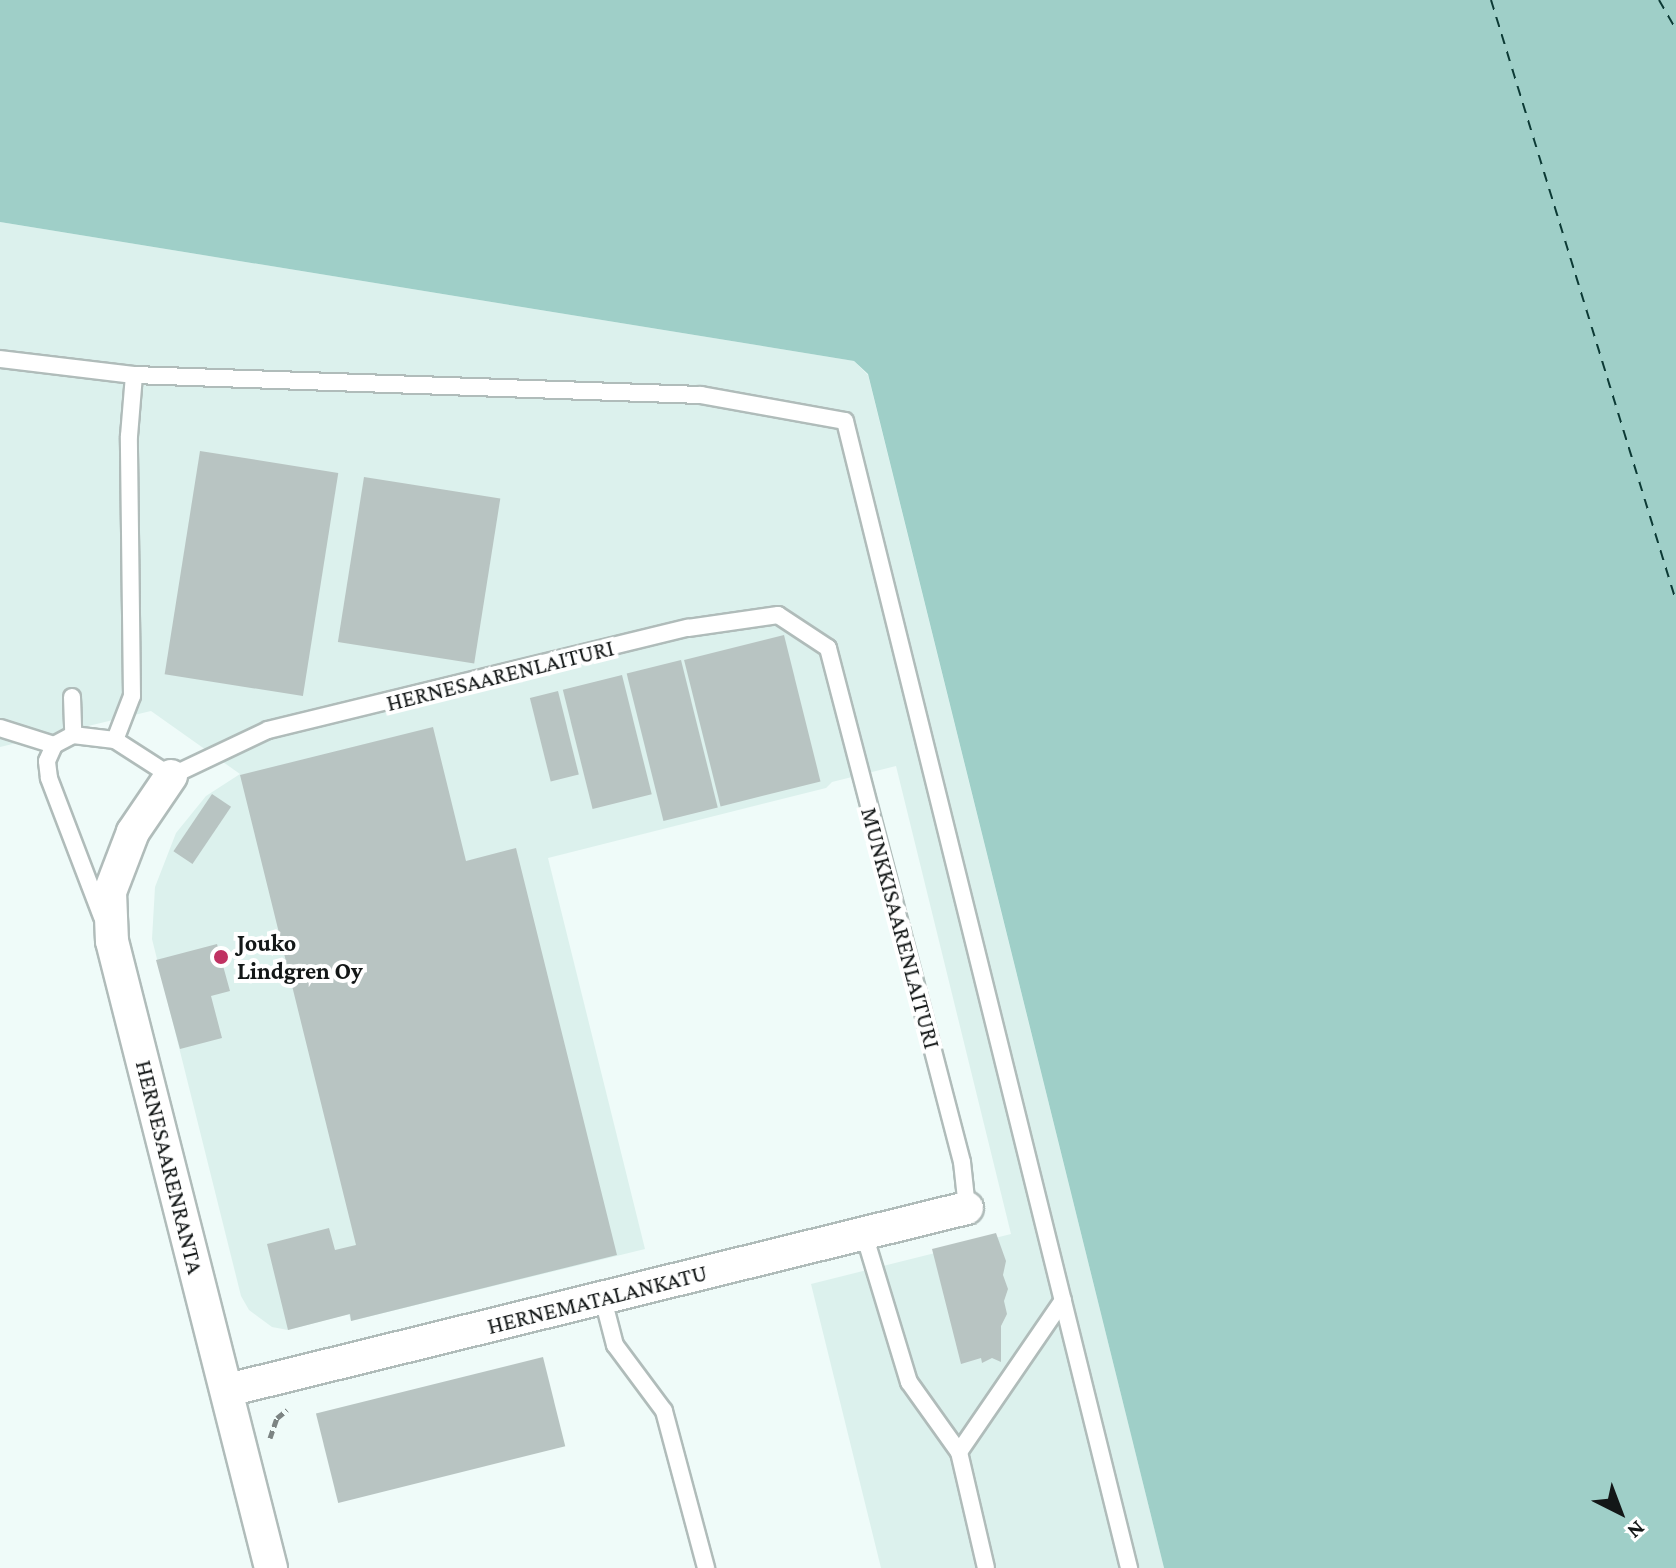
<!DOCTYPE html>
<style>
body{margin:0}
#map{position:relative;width:1676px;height:1568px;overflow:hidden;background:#effbf9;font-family:"Crimson Pro",serif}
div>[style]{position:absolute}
.built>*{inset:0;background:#dcf1ed}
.water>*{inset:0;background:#9fcfc8}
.ferry>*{height:2px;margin-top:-1px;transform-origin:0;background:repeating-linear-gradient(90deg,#0c3a35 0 10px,transparent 0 18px)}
.building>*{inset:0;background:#b8c4c2;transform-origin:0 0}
.path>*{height:5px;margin-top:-2.5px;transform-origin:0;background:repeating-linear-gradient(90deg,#7c8483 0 8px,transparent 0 12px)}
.roads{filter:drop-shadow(2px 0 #b0bcba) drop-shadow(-2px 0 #b0bcba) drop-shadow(0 2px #b0bcba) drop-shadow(0 -2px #b0bcba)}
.lane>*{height:16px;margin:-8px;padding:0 8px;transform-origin:8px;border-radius:8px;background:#fff}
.street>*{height:32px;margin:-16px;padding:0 16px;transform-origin:16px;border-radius:16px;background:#fff}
.dots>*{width:22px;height:22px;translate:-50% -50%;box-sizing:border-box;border:4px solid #fff;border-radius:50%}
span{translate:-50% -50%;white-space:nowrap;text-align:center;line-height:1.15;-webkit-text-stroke:8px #fff;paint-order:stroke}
.street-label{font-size:24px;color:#131717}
.poi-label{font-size:24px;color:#131717;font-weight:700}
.left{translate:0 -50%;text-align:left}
.north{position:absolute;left:1580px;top:1472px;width:80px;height:80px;-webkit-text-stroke:6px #fff;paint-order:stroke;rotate:138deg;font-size:22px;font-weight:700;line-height:32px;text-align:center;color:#131717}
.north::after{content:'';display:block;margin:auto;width:28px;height:36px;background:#131717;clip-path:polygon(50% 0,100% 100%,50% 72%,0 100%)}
</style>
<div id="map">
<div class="built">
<i style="clip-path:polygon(0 222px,854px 361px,868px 375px,1164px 1568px,881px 1568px,811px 1284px,1011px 1234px,896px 766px,832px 782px,826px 788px,548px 858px,645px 1249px,351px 1321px,349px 1314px,288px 1330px,272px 1327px,249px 1310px,241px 1296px,152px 939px,155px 887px,176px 833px,206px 796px,240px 774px,151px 711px,0 747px)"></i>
</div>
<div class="water">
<i style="clip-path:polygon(0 0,1676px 0,1676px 1568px,1164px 1568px,868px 374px,854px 361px,0 222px)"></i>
</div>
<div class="ferry">
<i style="left:1491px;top:0;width:629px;rotate:72.89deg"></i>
<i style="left:1659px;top:0;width:34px;rotate:60deg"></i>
</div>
<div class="building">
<i style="left:200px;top:451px;width:140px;height:226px;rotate:9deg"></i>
<i style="left:364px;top:477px;width:138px;height:167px;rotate:9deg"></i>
<i style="left:784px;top:635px;width:151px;height:103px;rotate:76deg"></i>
<i style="left:681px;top:660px;width:152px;height:56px;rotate:76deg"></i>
<i style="left:622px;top:675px;width:123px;height:61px;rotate:76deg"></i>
<i style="left:558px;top:691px;width:86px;height:29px;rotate:76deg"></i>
<i style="clip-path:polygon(433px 727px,466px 861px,516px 848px,617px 1255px,351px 1321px,350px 1314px,288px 1330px,267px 1244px,329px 1228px,335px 1250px,356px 1245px,240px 775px)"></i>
<i style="left:212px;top:794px;width:23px;height:69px;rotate:34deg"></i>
<i style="clip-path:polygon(217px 944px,230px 991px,211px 996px,222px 1038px,180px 1049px,156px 960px)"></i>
<i style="clip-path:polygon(996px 1233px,1006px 1261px,1003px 1275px,1008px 1289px,1004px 1301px,1007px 1314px,1001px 1326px,1001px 1362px,992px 1358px,982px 1363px,981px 1358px,961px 1364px,932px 1249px)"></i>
<i style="left:543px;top:1357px;width:92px;height:234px;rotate:76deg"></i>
</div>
<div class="path">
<i style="left:270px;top:1438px;width:21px;rotate:-71deg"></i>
<i style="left:277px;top:1418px;width:13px;rotate:-39deg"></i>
</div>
<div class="roads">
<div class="lane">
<i style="left:0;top:359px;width:135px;rotate:6.8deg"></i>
<i style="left:134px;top:375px;width:567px;rotate:2.02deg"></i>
<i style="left:701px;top:395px;width:146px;rotate:10.2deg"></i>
<i style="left:845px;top:421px;width:1182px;rotate:76.09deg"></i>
<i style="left:72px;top:697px;width:38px;rotate:88deg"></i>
<i style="left:0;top:728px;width:57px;rotate:17.5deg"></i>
<i style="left:115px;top:740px;width:47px;rotate:-68.9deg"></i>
<i style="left:132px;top:696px;width:260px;rotate:-90.7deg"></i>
<i style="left:129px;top:436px;width:61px;rotate:-85.3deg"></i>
<i style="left:102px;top:917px;width:149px;rotate:-110.9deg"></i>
<i style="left:49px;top:778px;width:17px;rotate:-97deg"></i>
<i style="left:47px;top:761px;width:17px;rotate:-66deg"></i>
<i style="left:54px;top:745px;width:21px;rotate:-28deg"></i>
<i style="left:73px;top:735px;width:42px;rotate:6.8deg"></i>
<i style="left:115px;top:740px;width:67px;rotate:32.7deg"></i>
<i style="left:171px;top:776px;width:107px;rotate:-25.4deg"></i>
<i style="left:268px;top:730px;width:432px;rotate:-13.7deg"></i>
<i style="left:688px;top:628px;width:91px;rotate:-8.2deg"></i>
<i style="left:778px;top:615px;width:60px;rotate:33.4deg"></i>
<i style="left:828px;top:648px;width:531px;rotate:75.39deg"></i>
<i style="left:962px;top:1162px;width:46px;rotate:83.8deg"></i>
<i style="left:864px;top:1234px;width:155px;rotate:73.1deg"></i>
<i style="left:909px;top:1382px;width:86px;rotate:54.5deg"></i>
<i style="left:959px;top:1452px;width:119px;rotate:76.9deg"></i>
<i style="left:603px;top:1299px;width:48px;rotate:75.4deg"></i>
<i style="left:615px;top:1345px;width:82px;rotate:53.4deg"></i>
<i style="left:664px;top:1411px;width:163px;rotate:75deg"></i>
<i style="left:959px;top:1452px;width:184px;rotate:-55.6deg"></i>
</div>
<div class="street">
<i style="left:171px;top:776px;width:68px;rotate:124.2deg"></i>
<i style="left:133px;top:832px;width:64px;rotate:111deg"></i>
<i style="left:110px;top:892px;width:49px;rotate:87.7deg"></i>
<i style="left:112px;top:941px;width:647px;rotate:75.77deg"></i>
<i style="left:228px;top:1390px;width:761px;rotate:-13.84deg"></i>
</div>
</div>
<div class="dots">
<i style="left:221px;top:957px;background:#c03262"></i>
</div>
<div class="street-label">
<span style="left:500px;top:675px;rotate:-14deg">HERNESAARENLAITURI</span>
<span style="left:901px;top:928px;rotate:75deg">MUNKKISAARENLAITURI</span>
<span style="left:170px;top:1167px;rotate:76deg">HERNESAARENRANTA</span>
<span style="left:597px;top:1299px;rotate:-14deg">HERNEMATALANKATU</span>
</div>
<div class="poi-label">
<span class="left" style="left:237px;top:957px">Jouko<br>Lindgren Oy</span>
</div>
<div class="north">N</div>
</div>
